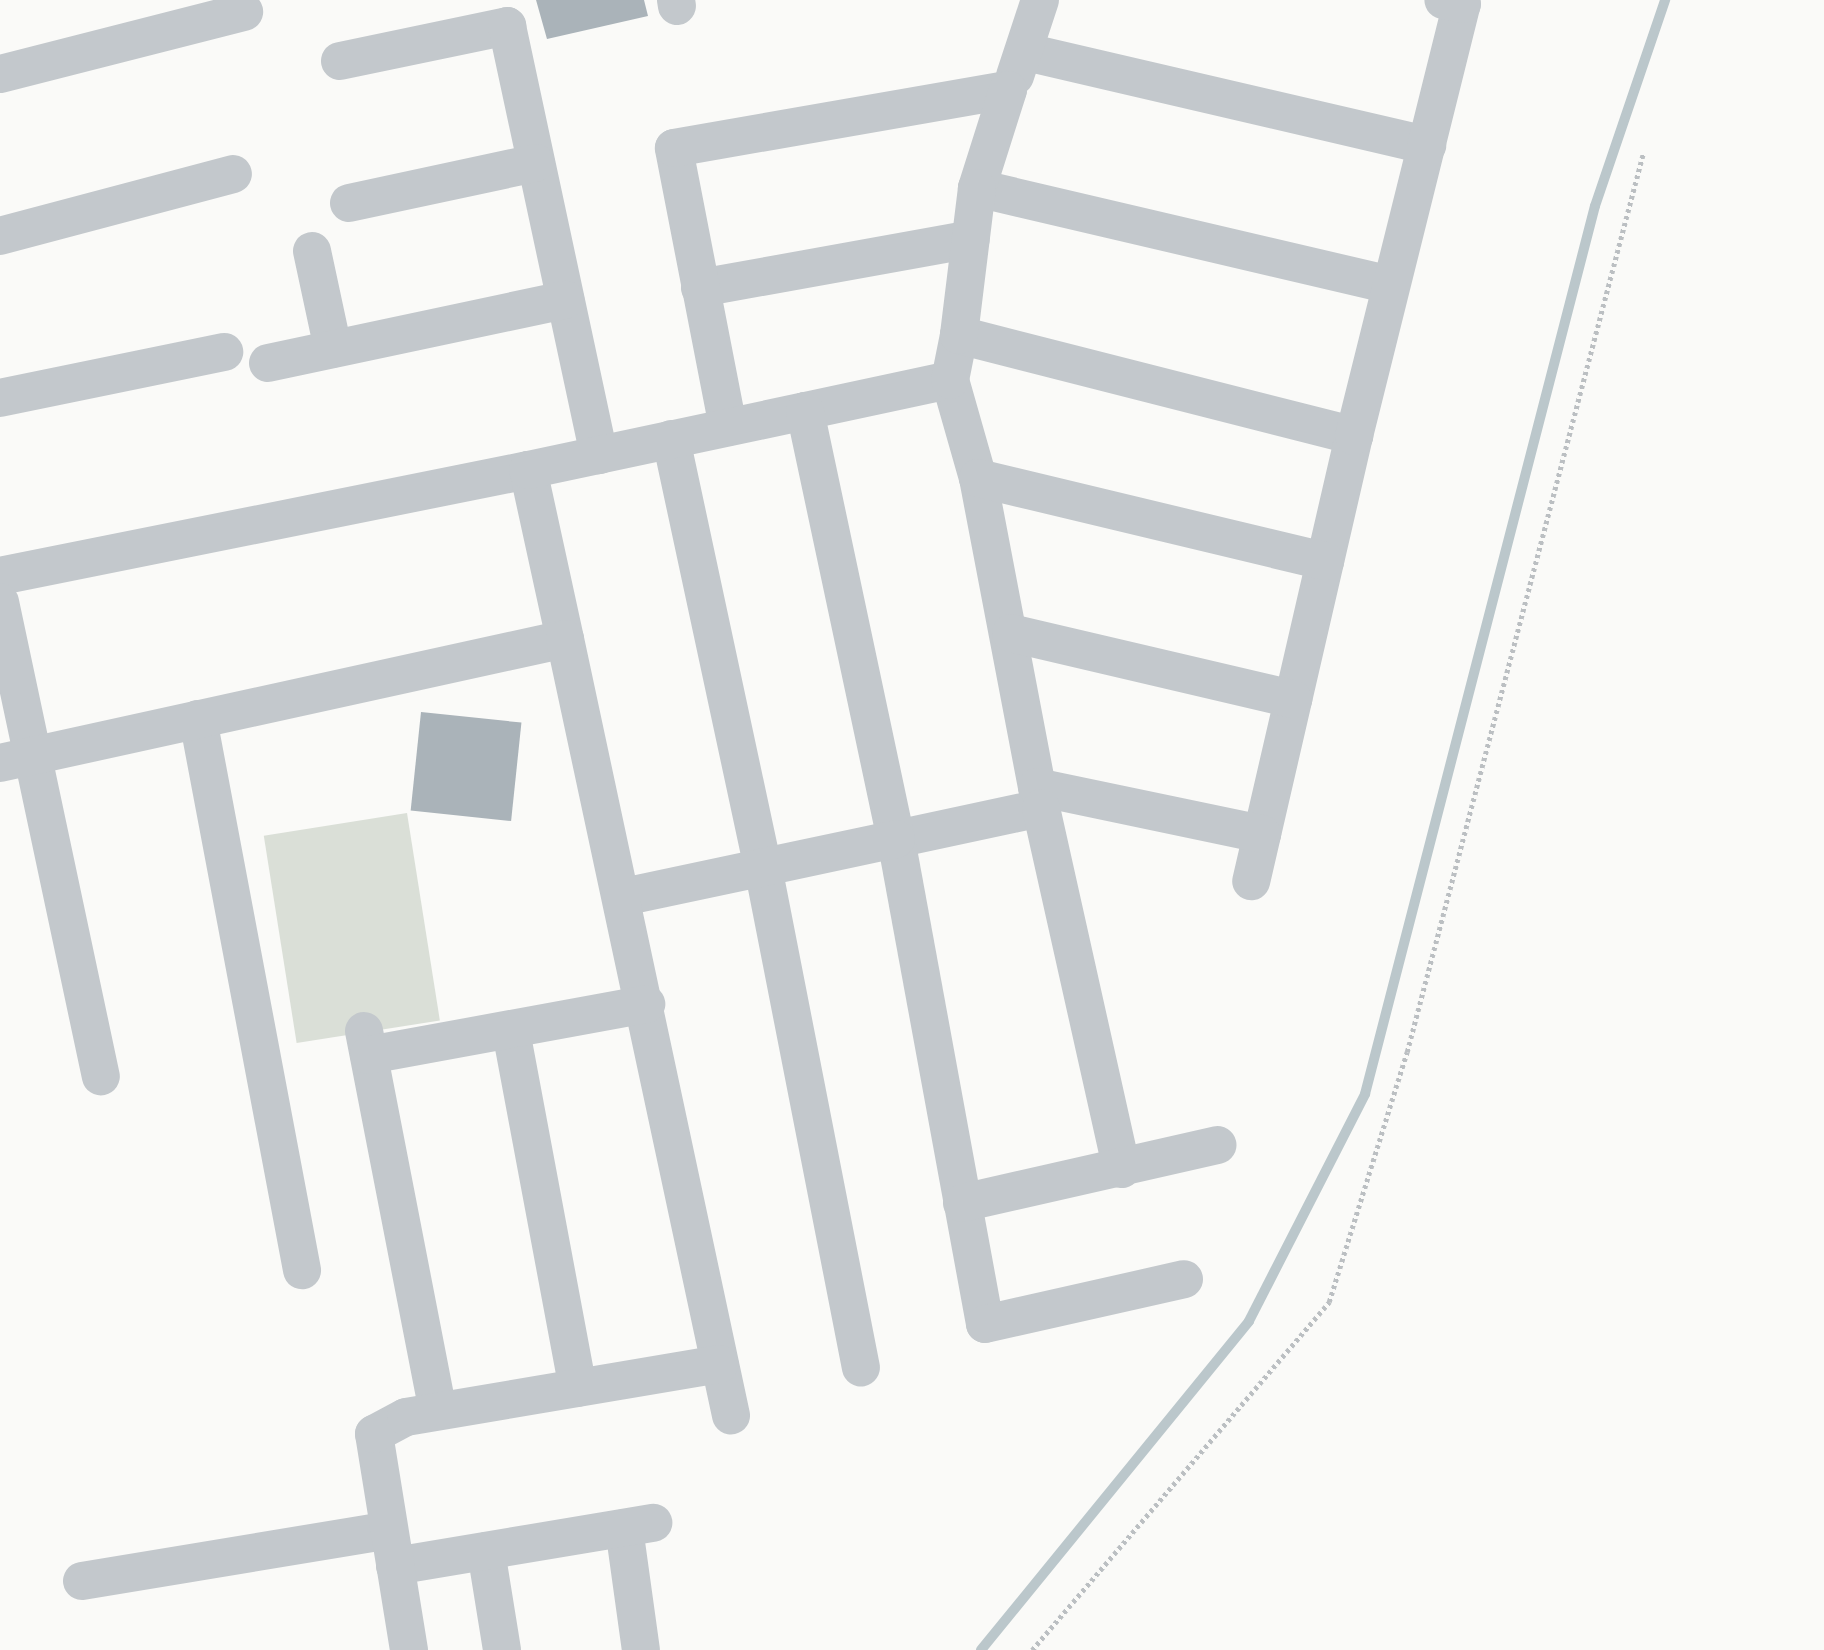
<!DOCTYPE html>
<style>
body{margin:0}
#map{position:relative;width:1824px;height:1650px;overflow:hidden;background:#fafaf8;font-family:"Open Sans",sans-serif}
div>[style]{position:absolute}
.green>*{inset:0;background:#dadfd7;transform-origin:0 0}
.stream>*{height:10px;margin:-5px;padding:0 5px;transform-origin:5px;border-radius:5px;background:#bbc7cb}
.building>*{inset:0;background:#aab3b9;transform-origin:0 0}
.path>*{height:4.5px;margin-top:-2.25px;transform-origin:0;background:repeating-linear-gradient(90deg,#bbbfc2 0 3.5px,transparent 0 7px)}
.minor>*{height:38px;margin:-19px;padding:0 19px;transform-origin:19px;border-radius:19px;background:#c3c8cc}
span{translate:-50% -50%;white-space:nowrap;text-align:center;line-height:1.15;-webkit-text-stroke:7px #fff;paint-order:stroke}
</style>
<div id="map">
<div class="green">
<i style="left:407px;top:813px;width:210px;height:145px;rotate:81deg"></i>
</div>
<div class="stream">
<i style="left:981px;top:1650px;width:424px;rotate:-50.8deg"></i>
<i style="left:1249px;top:1321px;width:255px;rotate:-62.9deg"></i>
<i style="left:1365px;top:1094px;width:917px;rotate:-75.48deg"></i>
<i style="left:1595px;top:206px;width:218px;rotate:-71.2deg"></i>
</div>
<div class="building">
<i style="clip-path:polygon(536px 0,644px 0,648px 16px,547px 39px)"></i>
<i style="left:421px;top:712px;width:101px;height:99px;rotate:6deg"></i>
</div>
<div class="path">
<i style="left:1032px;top:1650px;width:458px;rotate:-49.5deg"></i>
<i style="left:1329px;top:1302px;width:262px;rotate:-72.7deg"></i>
<i style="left:1407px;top:1052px;width:928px;rotate:-75.28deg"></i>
</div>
<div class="minor">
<i style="left:676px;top:0;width:6px;rotate:81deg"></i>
<i style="left:1026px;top:52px;width:412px;rotate:13.1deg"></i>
<i style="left:340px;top:61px;width:171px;rotate:-11.8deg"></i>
<i style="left:507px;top:26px;width:439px;rotate:77.9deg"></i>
<i style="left:0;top:74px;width:252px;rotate:-14.3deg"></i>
<i style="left:1015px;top:76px;width:80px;rotate:-71.8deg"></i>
<i style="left:977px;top:188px;width:425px;rotate:13.2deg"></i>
<i style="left:349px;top:203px;width:191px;rotate:-12.1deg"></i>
<i style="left:0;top:236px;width:241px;rotate:-14.9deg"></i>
<i style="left:312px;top:251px;width:100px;rotate:77.9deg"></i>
<i style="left:700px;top:288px;width:275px;rotate:-10.2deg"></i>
<i style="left:268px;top:363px;width:304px;rotate:-12deg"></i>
<i style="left:950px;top:380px;width:102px;rotate:74.1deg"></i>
<i style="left:978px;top:478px;width:336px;rotate:79.2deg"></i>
<i style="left:1041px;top:808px;width:148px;rotate:167.9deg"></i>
<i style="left:896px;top:839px;width:493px;rotate:79.6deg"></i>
<i style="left:985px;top:1324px;width:204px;rotate:-12.7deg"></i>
<i style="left:0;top:398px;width:229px;rotate:-11.6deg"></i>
<i style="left:805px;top:411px;width:148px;rotate:-12.1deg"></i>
<i style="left:950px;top:380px;width:46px;rotate:-78.7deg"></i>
<i style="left:959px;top:335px;width:408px;rotate:14.3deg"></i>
<i style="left:1354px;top:436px;width:457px;rotate:103deg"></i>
<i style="left:728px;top:427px;width:284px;rotate:-101deg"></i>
<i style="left:674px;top:148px;width:339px;rotate:-9.9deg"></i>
<i style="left:1008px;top:90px;width:103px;rotate:107.6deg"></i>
<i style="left:977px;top:188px;width:148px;rotate:97deg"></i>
<i style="left:1354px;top:436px;width:445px;rotate:-76deg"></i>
<i style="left:1462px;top:4px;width:19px;rotate:-168deg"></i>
<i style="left:671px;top:439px;width:438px;rotate:77.9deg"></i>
<i style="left:763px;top:867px;width:510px;rotate:78.93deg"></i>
<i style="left:978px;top:478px;width:357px;rotate:13.5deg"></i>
<i style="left:0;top:576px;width:539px;rotate:-11.35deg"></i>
<i style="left:0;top:602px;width:485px;rotate:78deg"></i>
<i style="left:1011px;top:633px;width:290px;rotate:13.2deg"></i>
<i style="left:565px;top:639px;width:173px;rotate:-102.3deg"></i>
<i style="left:528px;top:470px;width:283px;rotate:-12deg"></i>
<i style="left:805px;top:411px;width:438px;rotate:78deg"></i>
<i style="left:896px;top:839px;width:279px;rotate:168deg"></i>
<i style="left:198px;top:719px;width:561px;rotate:79.31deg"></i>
<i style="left:0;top:763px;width:578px;rotate:-12.38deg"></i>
<i style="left:565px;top:639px;width:794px;rotate:77.93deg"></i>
<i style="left:1037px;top:787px;width:230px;rotate:11.8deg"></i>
<i style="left:1041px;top:808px;width:370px;rotate:77.4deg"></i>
<i style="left:364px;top:1031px;width:387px;rotate:79deg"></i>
<i style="left:511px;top:1031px;width:363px;rotate:79.4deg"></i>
<i style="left:369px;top:1055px;width:282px;rotate:-10.4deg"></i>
<i style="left:962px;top:1203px;width:262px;rotate:-12.8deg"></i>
<i style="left:624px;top:1528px;width:123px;rotate:82.1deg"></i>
<i style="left:486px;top:1551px;width:100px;rotate:80.8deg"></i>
<i style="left:395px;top:1566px;width:262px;rotate:-9.5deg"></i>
<i style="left:82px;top:1581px;width:311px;rotate:-9.4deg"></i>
<i style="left:409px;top:1650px;width:219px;rotate:-99.2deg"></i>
<i style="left:374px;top:1434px;width:36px;rotate:-28deg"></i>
<i style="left:406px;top:1417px;width:318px;rotate:-9.6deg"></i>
</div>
</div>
